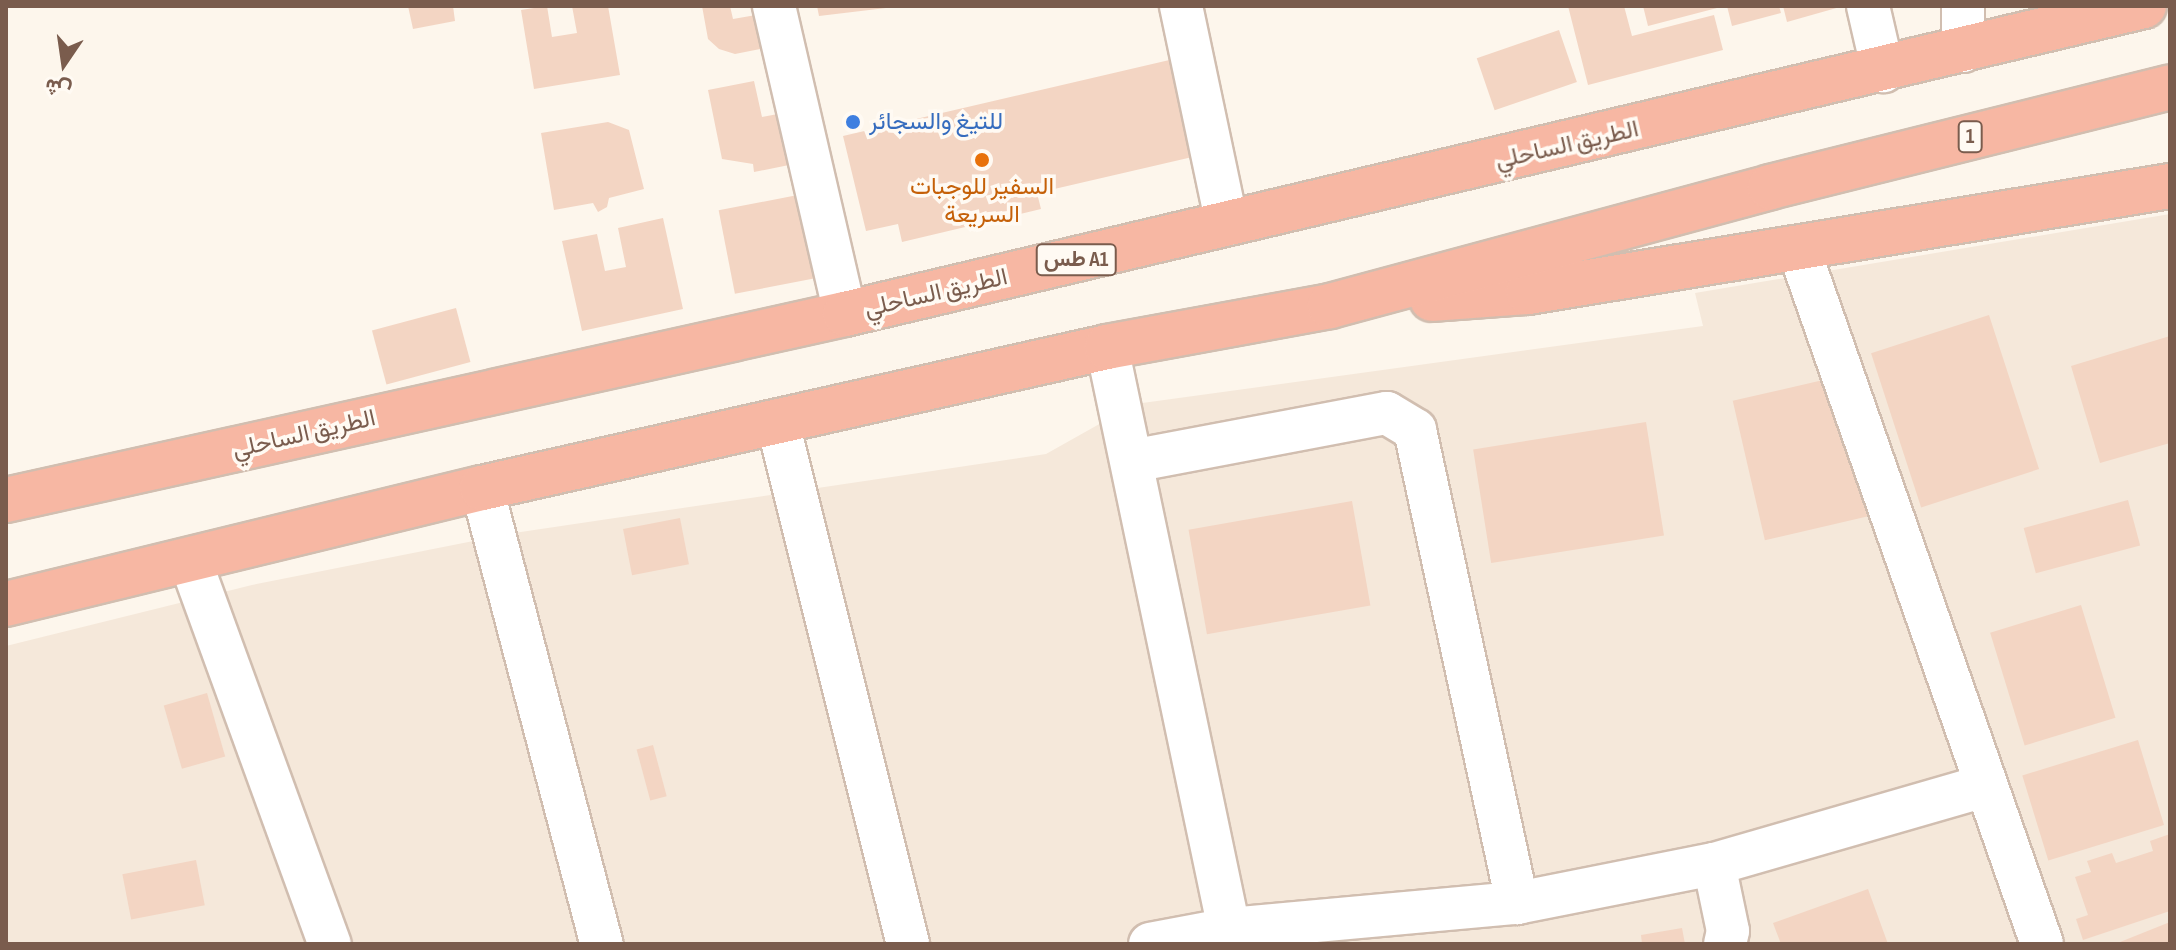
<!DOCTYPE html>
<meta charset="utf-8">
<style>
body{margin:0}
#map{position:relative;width:2176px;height:950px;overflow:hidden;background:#fdf6ec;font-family:"Sofia Sans Condensed",Vazirmatn,sans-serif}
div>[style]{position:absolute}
.residential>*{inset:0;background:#f5e8da}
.building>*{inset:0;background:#f3d5c3;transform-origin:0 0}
.roads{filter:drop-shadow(2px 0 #d1beb0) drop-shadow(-2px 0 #d1beb0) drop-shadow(0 2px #d1beb0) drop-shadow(0 -2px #d1beb0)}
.street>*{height:42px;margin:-21px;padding:0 21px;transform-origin:21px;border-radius:21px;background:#fff}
.highway>*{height:44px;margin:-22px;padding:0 22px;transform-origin:22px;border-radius:22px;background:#f7b7a3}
.dots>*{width:22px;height:22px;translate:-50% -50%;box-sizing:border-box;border:4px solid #fffaf3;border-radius:50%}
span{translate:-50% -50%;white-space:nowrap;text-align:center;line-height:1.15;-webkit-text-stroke:7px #fffaf3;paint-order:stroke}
.shield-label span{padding:2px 6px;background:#fffaf3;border:2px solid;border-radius:6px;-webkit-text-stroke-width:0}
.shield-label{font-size:22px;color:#7a5c4d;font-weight:700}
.shop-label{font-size:24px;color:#366cbe}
.left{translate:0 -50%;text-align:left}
.street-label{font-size:24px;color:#7a5c4d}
.food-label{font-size:24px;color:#c56008}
.frame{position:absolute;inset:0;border:8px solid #7a5c4d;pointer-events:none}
.north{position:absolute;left:24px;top:24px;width:80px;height:80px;-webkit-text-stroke:6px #fffaf3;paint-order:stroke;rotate:193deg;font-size:22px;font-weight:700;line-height:32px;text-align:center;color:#7a5c4d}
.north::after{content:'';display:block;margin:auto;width:28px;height:36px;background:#7a5c4d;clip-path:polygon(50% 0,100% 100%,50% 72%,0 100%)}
</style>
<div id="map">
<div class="residential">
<i style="clip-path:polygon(2170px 214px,2170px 944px,6px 944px,6px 646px,252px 585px,514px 533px,1046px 454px,1135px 404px,1703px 326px,1695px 293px)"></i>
</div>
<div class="building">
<i style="clip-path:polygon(408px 6px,453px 6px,455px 21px,413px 29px)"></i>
<i style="clip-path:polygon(547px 6px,552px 37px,577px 33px,572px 6px,608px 6px,620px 75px,534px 89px,521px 10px)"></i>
<i style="clip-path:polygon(702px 6px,730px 6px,733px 19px,756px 15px,771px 47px,735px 54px,719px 49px,708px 39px)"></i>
<i style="clip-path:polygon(817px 6px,886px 6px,886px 8px,819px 16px)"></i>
<i style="clip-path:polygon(1568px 6px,1624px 6px,1632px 36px,1714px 15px,1723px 50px,1588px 85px)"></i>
<i style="clip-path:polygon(1643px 6px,1716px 6px,1717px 8px,1648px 26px)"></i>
<i style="clip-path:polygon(1727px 6px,1779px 6px,1781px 13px,1732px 26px)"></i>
<i style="clip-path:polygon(1783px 6px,1840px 6px,1840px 7px,1787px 22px)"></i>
<i style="left:1559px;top:30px;width:55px;height:87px;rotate:71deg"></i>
<i style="clip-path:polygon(1178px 58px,1201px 155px,1037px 193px,1041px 209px,902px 242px,898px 224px,866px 231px,843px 136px)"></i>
<i style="clip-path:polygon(754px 81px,762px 117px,783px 113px,794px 164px,754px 172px,753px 164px,722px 159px,708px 90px)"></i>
<i style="clip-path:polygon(608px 122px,629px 130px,644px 189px,609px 198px,607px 207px,598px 212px,593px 203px,554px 210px,541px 133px)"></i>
<i style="left:808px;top:193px;width:85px;height:91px;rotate:79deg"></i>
<i style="clip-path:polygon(663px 218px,683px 309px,582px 331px,562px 241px,597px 234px,605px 271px,626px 267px,618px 228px)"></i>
<i style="left:456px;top:308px;width:56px;height:87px;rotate:75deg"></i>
<i style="left:1989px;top:315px;width:162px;height:124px;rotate:72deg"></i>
<i style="clip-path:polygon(2170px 336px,2170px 443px,2100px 463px,2071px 366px)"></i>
<i style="left:1836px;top:377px;width:143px;height:106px;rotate:77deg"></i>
<i style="left:1646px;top:422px;width:115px;height:175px;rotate:81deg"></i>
<i style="left:2128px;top:500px;width:47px;height:108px;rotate:75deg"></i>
<i style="left:1352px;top:501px;width:106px;height:166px;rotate:80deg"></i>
<i style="left:680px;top:518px;width:47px;height:58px;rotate:79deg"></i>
<i style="left:2081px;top:605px;width:118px;height:95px;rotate:73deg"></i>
<i style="left:207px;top:693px;width:66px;height:45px;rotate:74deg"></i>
<i style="left:2138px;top:740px;width:89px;height:121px;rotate:73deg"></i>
<i style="left:653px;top:745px;width:53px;height:17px;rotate:75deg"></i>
<i style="clip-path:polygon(2170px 834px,2170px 911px,2083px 940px,2076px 919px,2088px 915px,2075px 877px,2091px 872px,2087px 861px,2112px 853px,2116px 863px,2153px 851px,2150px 841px)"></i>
<i style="left:196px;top:860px;width:46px;height:75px;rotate:79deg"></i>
<i style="clip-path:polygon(1868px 889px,1888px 944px,1781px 944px,1773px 923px)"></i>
<i style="clip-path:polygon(2170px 922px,2170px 944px,2115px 944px)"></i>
<i style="clip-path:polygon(1682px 928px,1685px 944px,1642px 944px,1641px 935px)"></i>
</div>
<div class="roads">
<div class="street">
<i style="left:774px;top:6px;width:316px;rotate:77deg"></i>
<i style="left:1181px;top:6px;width:223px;rotate:78.1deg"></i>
<i style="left:1868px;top:6px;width:67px;rotate:77deg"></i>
<i style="left:1963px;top:51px;width:45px;rotate:-90deg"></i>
<i style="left:1799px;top:250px;width:735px;rotate:70.7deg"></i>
<i style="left:1107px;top:347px;width:595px;rotate:78.16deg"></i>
<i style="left:778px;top:424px;width:536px;rotate:75.96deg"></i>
<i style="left:1132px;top:461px;width:259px;rotate:-10.7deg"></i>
<i style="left:1387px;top:413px;width:33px;rotate:31deg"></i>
<i style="left:1415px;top:430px;width:484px;rotate:77.8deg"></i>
<i style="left:482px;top:488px;width:472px;rotate:75.3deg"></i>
<i style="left:191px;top:563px;width:406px;rotate:70deg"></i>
<i style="left:1714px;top:864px;width:282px;rotate:-16.1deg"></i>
<i style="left:1150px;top:944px;width:80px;rotate:-10.8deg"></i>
<i style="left:1229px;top:929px;width:289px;rotate:-5.2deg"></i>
<i style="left:1517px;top:903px;width:201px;rotate:-11.2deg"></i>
<i style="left:1714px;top:864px;width:68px;rotate:78.2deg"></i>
<i style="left:1728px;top:931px;width:13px;rotate:103deg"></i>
</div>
<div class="highway">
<i style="left:1432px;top:299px;width:96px;rotate:-4.2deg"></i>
<i style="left:1528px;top:292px;width:651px;rotate:-9.38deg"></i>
<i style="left:6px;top:500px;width:859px;rotate:-12.5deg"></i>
<i style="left:845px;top:314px;width:1335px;rotate:-13.34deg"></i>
<i style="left:6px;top:604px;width:490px;rotate:-13.7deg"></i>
<i style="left:482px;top:488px;width:641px;rotate:-12.71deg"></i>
<i style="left:1107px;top:347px;width:227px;rotate:-10.4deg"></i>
<i style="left:1330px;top:306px;width:456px;rotate:-15.1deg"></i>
<i style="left:1770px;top:187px;width:412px;rotate:-14deg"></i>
</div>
</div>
<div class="dots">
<i style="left:853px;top:122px;background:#3f7fe0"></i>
<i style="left:982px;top:160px;background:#e8710a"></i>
</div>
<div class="shield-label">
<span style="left:1970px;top:137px">1</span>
<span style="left:1076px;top:260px">طس A1</span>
</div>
<div class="shop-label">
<span class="left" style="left:869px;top:122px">للتيغ والسجائر</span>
</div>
<div class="street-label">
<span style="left:1567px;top:145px;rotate:-13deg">الطريق الساحلي</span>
<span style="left:936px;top:293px;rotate:-13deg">الطريق الساحلي</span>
<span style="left:304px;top:434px;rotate:-13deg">الطريق الساحلي</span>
</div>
<div class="food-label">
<span style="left:982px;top:201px">السفير للوجبات<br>السريعة</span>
</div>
<div class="frame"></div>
<div class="north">ش</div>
</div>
